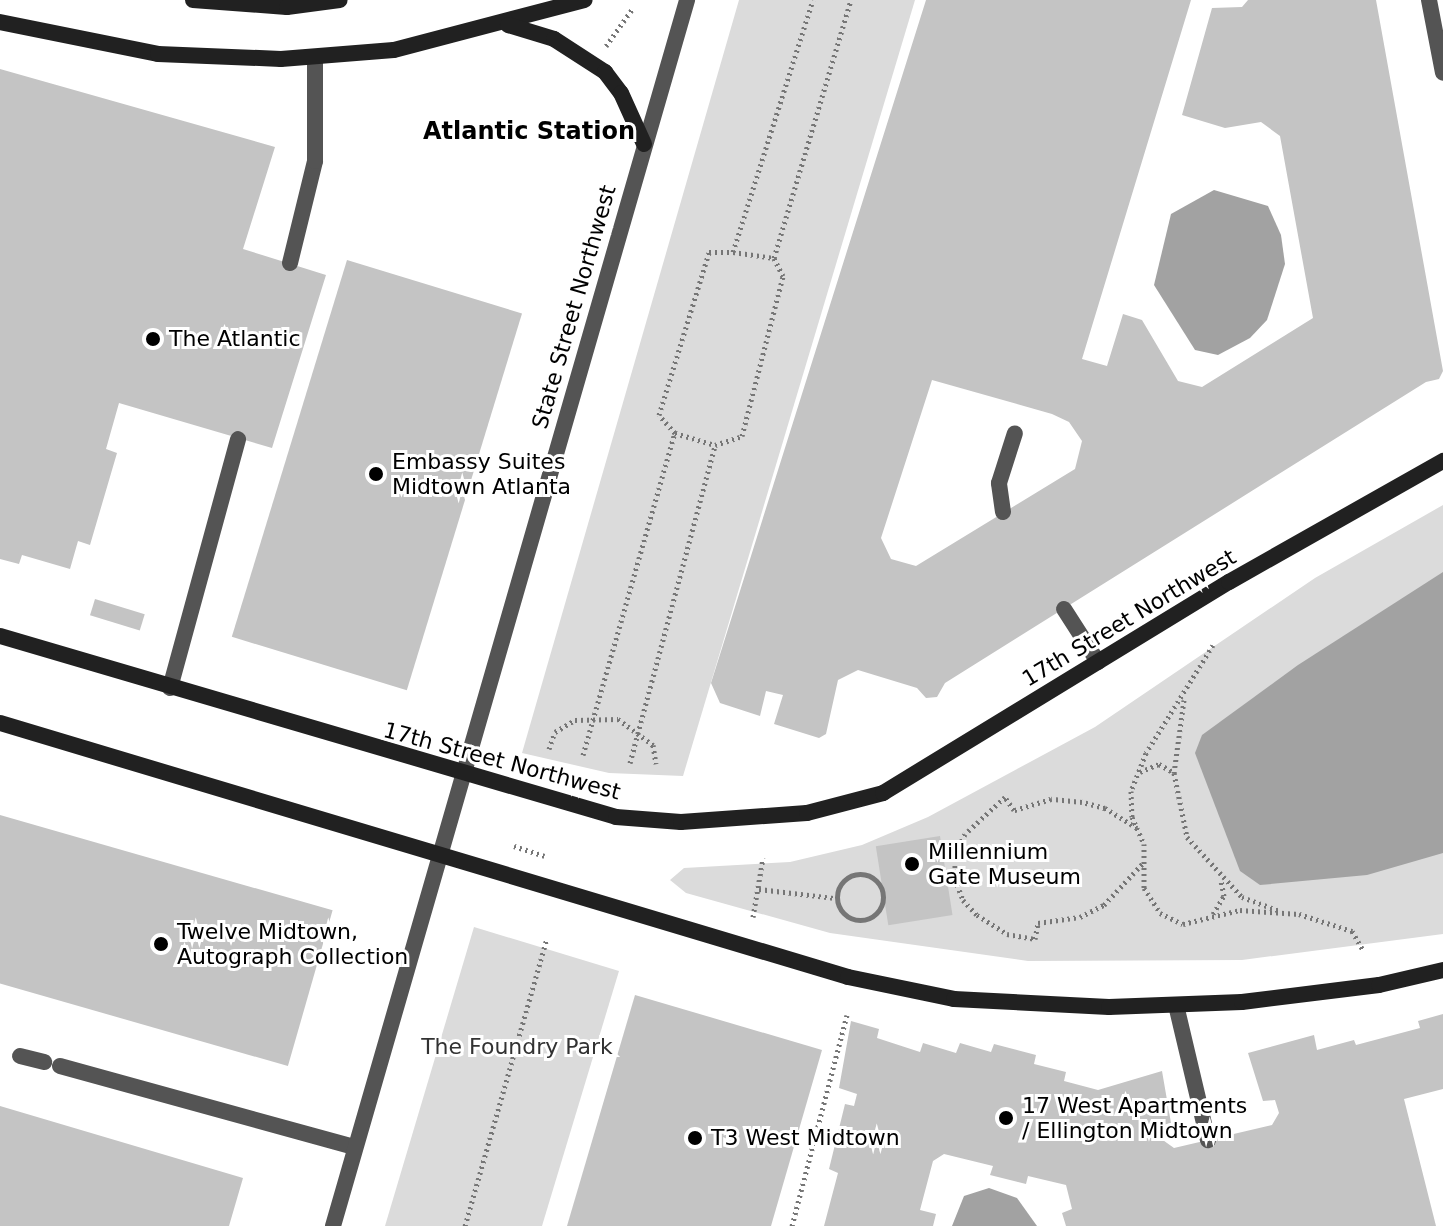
<!DOCTYPE html>
<style>
body{margin:0}
#map{position:relative;width:1443px;height:1226px;overflow:hidden;background:#fff;font-family:"DejaVu Sans",sans-serif}
div>[style]{position:absolute}
.green>*{inset:0;background:#dbdbdb}
.water>*{inset:0;background:#a2a2a2}
.building>*{inset:0;background:#c4c4c4;transform-origin:0 0}
.path>*{height:5px;margin-top:-2.5px;transform-origin:0;background:repeating-linear-gradient(90deg,#767676 0 2px,transparent 0 6px)}
.path>.ring{margin:-2.5px;padding:0;box-sizing:content-box;background:none;border:5px solid #767676;border-radius:50%}
.lane>*{height:16px;margin:-8px;padding:0 8px;transform-origin:8px;border-radius:8px;background:#545454}
.street>*{height:16px;margin:-8px;padding:0 8px;transform-origin:8px;border-radius:8px;background:#545454}
.secondary>*{height:16px;margin:-8px;padding:0 8px;transform-origin:8px;border-radius:8px;background:#212121}
.dots>*{width:22px;height:22px;translate:-50% -50%;box-sizing:border-box;border:4px solid #fff;border-radius:50%}
span{translate:-50% -50%;white-space:nowrap;text-align:center;line-height:1.15;-webkit-text-stroke:6px #fff;paint-order:stroke}
.street-label{font-size:22px;color:#000}
.poi-label{font-size:22px;color:#000}
.left{translate:0 -50%;text-align:left}
.park-label{font-size:22px;color:#323232}
.neighbourhood-label{font-size:24px;color:#000;font-weight:700}
</style>
<div id="map">
<div class="green">
<i style="clip-path:polygon(739px 0,915px 0,683px 776px,609px 773px,522px 753px)"></i>
<i style="clip-path:polygon(1443px 505px,1443px 934px,1242px 960px,1028px 961px,830px 933px,686px 893px,670px 880px,684px 868px,790px 862px,862px 845px,928px 817px,1095px 727px,1315px 578px)"></i>
<i style="clip-path:polygon(474px 927px,619px 971px,542px 1226px,385px 1226px)"></i>
</div>
<div class="water">
<i style="clip-path:polygon(1214px 190px,1268px 206px,1281px 235px,1285px 264px,1267px 320px,1250px 338px,1218px 355px,1195px 350px,1154px 285px,1171px 214px)"></i>
<i style="clip-path:polygon(1443px 572px,1443px 853px,1367px 875px,1260px 885px,1240px 871px,1195px 753px,1202px 735px,1298px 665px)"></i>
<i style="clip-path:polygon(989px 1188px,1017px 1198px,1037px 1226px,952px 1226px,964px 1196px)"></i>
</div>
<div class="building">
<i style="clip-path:polygon(evenodd,926px 0,1191px 0,1082px 359px,1107px 366px,1123px 314px,1142px 320px,1178px 381px,1202px 387px,1313px 318px,1280px 136px,1261px 122px,1225px 128px,1182px 115px,1212px 8px,1242px 7px,1248px 0,1376px 0,1443px 371px,1439px 379px,1426px 382px,945px 683px,937px 697px,926px 698px,917px 688px,858px 670px,838px 680px,826px 734px,819px 738px,774px 724px,783px 695px,766px 691px,760px 716px,720px 703px,711px 683px,926px 0,932px 380px,1052px 414px,1069px 422px,1082px 441px,1075px 469px,916px 566px,891px 559px,881px 538px,932px 380px)"></i>
<i style="clip-path:polygon(0 69px,275px 147px,243px 249px,326px 275px,272px 448px,119px 403px,106px 449px,117px 453px,90px 545px,78px 541px,70px 569px,22px 555px,19px 564px,0 559px)"></i>
<i style="left:347px;top:260px;width:183px;height:394px;rotate:17deg"></i>
<i style="left:95px;top:599px;width:52px;height:17px;rotate:17deg"></i>
<i style="left:0;top:815px;width:346px;height:162px;rotate:16deg"></i>
<i style="left:940px;top:836px;width:80px;height:65px;rotate:81deg"></i>
<i style="clip-path:polygon(635px 995px,822px 1050px,771px 1226px,567px 1226px)"></i>
<i style="clip-path:polygon(1443px 1014px,1443px 1089px,1404px 1099px,1436px 1226px,1066px 1226px,1062px 1213px,1072px 1209px,1066px 1185px,1028px 1176px,1026px 1184px,990px 1175px,993px 1166px,944px 1154px,933px 1161px,920px 1210px,936px 1214px,933px 1226px,824px 1226px,838px 1173px,829px 1169px,845px 1104px,854px 1106px,857px 1094px,839px 1088px,851px 1021px,879px 1029px,877px 1038px,920px 1052px,923px 1043px,956px 1053px,960px 1043px,991px 1052px,994px 1044px,1036px 1055px,1034px 1064px,1066px 1072px,1064px 1081px,1098px 1090px,1162px 1071px,1171px 1123px,1156px 1127px,1160px 1138px,1174px 1148px,1272px 1125px,1279px 1113px,1275px 1100px,1263px 1101px,1248px 1053px,1314px 1035px,1317px 1050px,1354px 1040px,1356px 1045px,1420px 1028px,1418px 1021px)"></i>
<i style="clip-path:polygon(0 1106px,243px 1178px,229px 1226px,0 1226px)"></i>
</div>
<div class="path">
<i style="left:606px;top:46px;width:47px;rotate:-54.6deg"></i>
<i style="left:733px;top:252px;width:41px;rotate:8.3deg"></i>
<i style="left:675px;top:433px;width:42px;rotate:16.7deg"></i>
<i style="left:1213px;top:645px;width:127px;rotate:121.8deg"></i>
<i style="left:1146px;top:753px;width:41px;rotate:111.5deg"></i>
<i style="left:1131px;top:791px;width:26px;rotate:88deg"></i>
<i style="left:1132px;top:817px;width:30px;rotate:66deg"></i>
<i style="left:1144px;top:844px;width:44px;rotate:90deg"></i>
<i style="left:1144px;top:888px;width:30px;rotate:57deg"></i>
<i style="left:1160px;top:913px;width:25px;rotate:26deg"></i>
<i style="left:1183px;top:924px;width:59px;rotate:-13.8deg"></i>
<i style="left:1240px;top:910px;width:59px;rotate:3.9deg"></i>
<i style="left:1299px;top:914px;width:56px;rotate:17.8deg"></i>
<i style="left:1352px;top:931px;width:22px;rotate:60deg"></i>
<i style="left:1184px;top:700px;width:74px;rotate:97.8deg"></i>
<i style="left:1174px;top:773px;width:65px;rotate:78.5deg"></i>
<i style="left:1187px;top:837px;width:81px;rotate:47.5deg"></i>
<i style="left:1242px;top:897px;width:40px;rotate:20.2deg"></i>
<i style="left:549px;top:749px;width:18px;rotate:-71deg"></i>
<i style="left:555px;top:732px;width:23px;rotate:-31deg"></i>
<i style="left:575px;top:720px;width:43px;rotate:-1.3deg"></i>
<i style="left:618px;top:719px;width:44px;rotate:36.6deg"></i>
<i style="left:653px;top:745px;width:19px;rotate:81deg"></i>
<i style="left:583px;top:755px;width:335px;rotate:-74.1deg"></i>
<i style="left:675px;top:433px;width:24px;rotate:-132deg"></i>
<i style="left:659px;top:415px;width:170px;rotate:-72.9deg"></i>
<i style="left:709px;top:252px;width:24px"></i>
<i style="left:733px;top:252px;width:264px;rotate:-72.4deg"></i>
<i style="left:630px;top:763px;width:329px;rotate:-75deg"></i>
<i style="left:715px;top:445px;width:28px;rotate:-18deg"></i>
<i style="left:742px;top:436px;width:165px;rotate:-75.6deg"></i>
<i style="left:783px;top:276px;width:20px;rotate:-117deg"></i>
<i style="left:774px;top:258px;width:269px;rotate:-73.4deg"></i>
<i style="left:1140px;top:772px;width:21px;rotate:-23deg"></i>
<i style="left:1159px;top:764px;width:16px;rotate:30deg"></i>
<i style="left:1137px;top:828px;width:38px;rotate:-148deg"></i>
<i style="left:1105px;top:808px;width:24px;rotate:-165deg"></i>
<i style="left:1082px;top:802px;width:31px;rotate:-174deg"></i>
<i style="left:1051px;top:799px;width:39px;rotate:163deg"></i>
<i style="left:1014px;top:810px;width:16px;rotate:-125deg"></i>
<i style="left:1005px;top:797px;width:54px;rotate:137.2deg"></i>
<i style="left:965px;top:834px;width:22px;rotate:117deg"></i>
<i style="left:955px;top:854px;width:25px;rotate:90deg"></i>
<i style="left:955px;top:879px;width:22px;rotate:69deg"></i>
<i style="left:963px;top:900px;width:21px;rotate:47deg"></i>
<i style="left:977px;top:915px;width:36px;rotate:32deg"></i>
<i style="left:1007px;top:934px;width:28px;rotate:10deg"></i>
<i style="left:1035px;top:939px;width:16px;rotate:-79deg"></i>
<i style="left:1038px;top:923px;width:42px;rotate:-8.1deg"></i>
<i style="left:1080px;top:917px;width:27px;rotate:-27deg"></i>
<i style="left:1104px;top:905px;width:57px;rotate:-47.1deg"></i>
<i style="left:514px;top:846px;width:32px;rotate:18deg"></i>
<i class="ring" style="left:837px;top:874px;width:41px;height:41px"></i>
<i style="left:759px;top:889px;width:77px;rotate:6.8deg"></i>
<i style="left:1213px;top:914px;width:21px;rotate:-59deg"></i>
<i style="left:1224px;top:896px;width:15px;rotate:-101deg"></i>
<i style="left:753px;top:917px;width:60px;rotate:-80.4deg"></i>
<i style="left:465px;top:1226px;width:299px;rotate:-74.1deg"></i>
<i style="left:792px;top:1226px;width:218px;rotate:-75.4deg"></i>
</div>
<div class="lane">
<i style="left:290px;top:263px;width:105px;rotate:-76.2deg"></i>
<i style="left:315px;top:161px;width:103px;rotate:-90deg"></i>
<i style="left:1003px;top:512px;width:29px;rotate:-98deg"></i>
<i style="left:999px;top:483px;width:52px;rotate:-72.3deg"></i>
<i style="left:1064px;top:609px;width:63px;rotate:57.3deg"></i>
<i style="left:170px;top:688px;width:258px;rotate:-74.7deg"></i>
<i style="left:1176px;top:1005px;width:139px;rotate:76.7deg"></i>
<i style="left:20px;top:1056px;width:25px;rotate:14deg"></i>
<i style="left:60px;top:1066px;width:306px;rotate:15.4deg"></i>
</div>
<div class="street">
<i style="left:1429px;top:0;width:74px;rotate:79.1deg"></i>
<i style="left:333px;top:1226px;width:1276px;rotate:-73.89deg"></i>
</div>
<div class="secondary">
<i style="left:193px;top:0;width:94px;rotate:4.3deg"></i>
<i style="left:287px;top:7px;width:53px;rotate:-7.5deg"></i>
<i style="left:0;top:22px;width:161px;rotate:11.4deg"></i>
<i style="left:158px;top:54px;width:123px;rotate:2.3deg"></i>
<i style="left:281px;top:59px;width:113px;rotate:-4.6deg"></i>
<i style="left:394px;top:50px;width:197px;rotate:-14.7deg"></i>
<i style="left:508px;top:25px;width:48px;rotate:16.9deg"></i>
<i style="left:554px;top:39px;width:61px;rotate:32.9deg"></i>
<i style="left:605px;top:72px;width:26px;rotate:53deg"></i>
<i style="left:621px;top:93px;width:56px;rotate:65.7deg"></i>
<i style="left:0;top:636px;width:642px;rotate:16.37deg"></i>
<i style="left:616px;top:817px;width:65px;rotate:4.4deg"></i>
<i style="left:681px;top:822px;width:126px;rotate:-4.1deg"></i>
<i style="left:807px;top:813px;width:79px;rotate:-14.7deg"></i>
<i style="left:883px;top:793px;width:405px;rotate:-31.4deg"></i>
<i style="left:1229px;top:582px;width:246px;rotate:-29.5deg"></i>
<i style="left:0;top:723px;width:885px;rotate:16.67deg"></i>
<i style="left:848px;top:977px;width:108px;rotate:11.7deg"></i>
<i style="left:954px;top:999px;width:155px;rotate:3deg"></i>
<i style="left:1109px;top:1007px;width:133px;rotate:-2.2deg"></i>
<i style="left:1242px;top:1002px;width:138px;rotate:-7.1deg"></i>
<i style="left:1379px;top:985px;width:66px;rotate:-13.2deg"></i>
</div>
<div class="dots">
<i style="left:153px;top:339px;background:#000"></i>
<i style="left:376px;top:474px;background:#000"></i>
<i style="left:912px;top:864px;background:#000"></i>
<i style="left:161px;top:944px;background:#000"></i>
<i style="left:1006px;top:1118px;background:#000"></i>
<i style="left:695px;top:1138px;background:#000"></i>
</div>
<div class="street-label">
<span style="left:574px;top:307px;rotate:-74deg">State Street Northwest</span>
<span style="left:1129px;top:618px;rotate:-31deg">17th Street Northwest</span>
<span style="left:502px;top:761px;rotate:15deg">17th Street Northwest</span>
</div>
<div class="poi-label">
<span class="left" style="left:169px;top:339px">The Atlantic</span>
<span class="left" style="left:392px;top:474px">Embassy Suites<br>Midtown Atlanta</span>
<span class="left" style="left:928px;top:864px">Millennium<br>Gate Museum</span>
<span class="left" style="left:177px;top:944px">Twelve Midtown,<br>Autograph Collection</span>
<span class="left" style="left:1022px;top:1118px">17 West Apartments<br>/ Ellington Midtown</span>
<span class="left" style="left:711px;top:1138px">T3 West Midtown</span>
</div>
<div class="park-label">
<span style="left:517px;top:1047px">The Foundry Park</span>
</div>
<div class="neighbourhood-label">
<span style="left:529px;top:132px">Atlantic Station</span>
</div>
</div>
